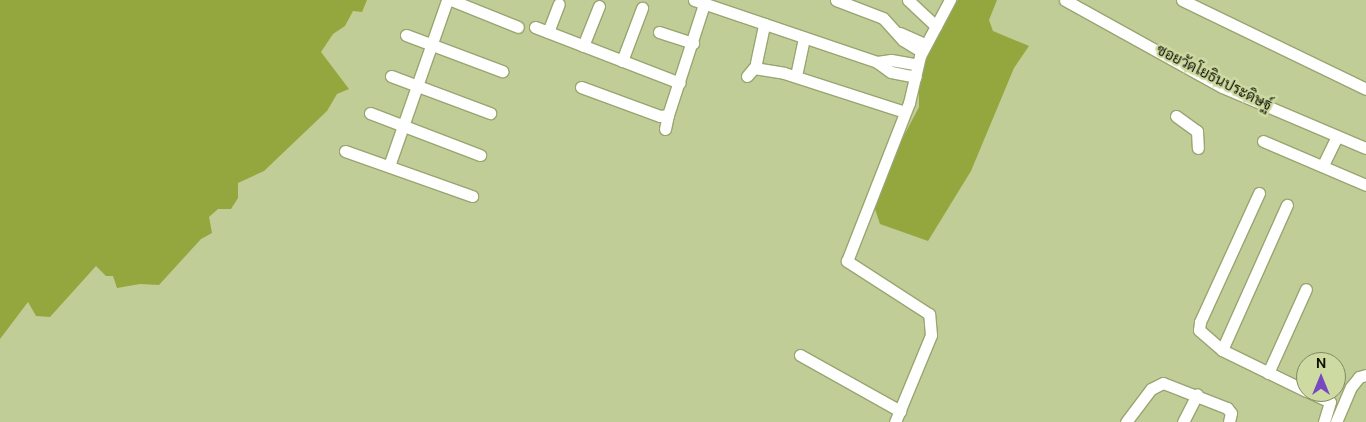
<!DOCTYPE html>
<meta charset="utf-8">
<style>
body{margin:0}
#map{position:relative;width:1366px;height:422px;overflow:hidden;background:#c0cd96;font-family:"DM Sans",Sarabun,sans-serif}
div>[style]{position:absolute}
.water>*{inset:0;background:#94a73f}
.roads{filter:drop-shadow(1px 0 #99a570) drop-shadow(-1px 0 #99a570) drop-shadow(0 1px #99a570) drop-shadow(0 -1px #99a570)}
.minor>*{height:11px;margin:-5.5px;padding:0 5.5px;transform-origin:5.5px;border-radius:5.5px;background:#fff}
span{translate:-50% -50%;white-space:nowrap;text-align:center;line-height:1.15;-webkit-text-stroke:5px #cddaa2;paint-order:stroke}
.street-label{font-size:15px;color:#0d1101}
.north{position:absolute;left:1296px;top:352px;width:50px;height:50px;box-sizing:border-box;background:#cddaa2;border:1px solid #808a62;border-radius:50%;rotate:0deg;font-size:14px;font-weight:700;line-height:20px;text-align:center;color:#0d1101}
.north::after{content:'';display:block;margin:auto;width:18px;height:22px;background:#7848c0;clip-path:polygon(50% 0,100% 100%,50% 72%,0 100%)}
</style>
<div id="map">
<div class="water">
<i style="clip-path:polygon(0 0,367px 0,362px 12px,353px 11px,345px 26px,333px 34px,321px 52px,349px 89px,337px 94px,327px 111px,264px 171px,238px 183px,238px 198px,231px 209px,218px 209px,209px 217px,212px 233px,201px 239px,159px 285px,140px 284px,117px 288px,113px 276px,106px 276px,96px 266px,50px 317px,36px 316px,28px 302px,0 339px)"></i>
<i style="clip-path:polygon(958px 0,997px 0,989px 20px,993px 31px,1029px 46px,1014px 68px,971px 171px,928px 241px,880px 224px,875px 209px,887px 168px,919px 107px,919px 72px,943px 16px)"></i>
</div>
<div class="roads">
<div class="minor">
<i style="left:451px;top:0;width:72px;rotate:21.9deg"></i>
<i style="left:694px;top:0;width:193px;rotate:18.7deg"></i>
<i style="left:877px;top:62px;width:17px;rotate:36deg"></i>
<i style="left:891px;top:72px;width:25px;rotate:11deg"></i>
<i style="left:836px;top:0;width:50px;rotate:21deg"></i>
<i style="left:883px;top:18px;width:30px;rotate:48deg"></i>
<i style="left:903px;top:40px;width:22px;rotate:32deg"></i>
<i style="left:908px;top:0;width:38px;rotate:43deg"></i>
<i style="left:936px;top:26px;width:30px;rotate:-62deg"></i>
<i style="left:1065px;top:0;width:179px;rotate:29deg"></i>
<i style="left:1222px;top:87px;width:156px;rotate:23deg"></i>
<i style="left:1182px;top:0;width:204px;rotate:25.8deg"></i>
<i style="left:535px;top:27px;width:155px;rotate:21.1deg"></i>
<i style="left:548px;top:32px;width:30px;rotate:-69deg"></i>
<i style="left:659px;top:32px;width:36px;rotate:18deg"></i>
<i style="left:900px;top:33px;width:27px;rotate:24deg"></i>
<i style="left:406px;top:35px;width:103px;rotate:20.6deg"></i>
<i style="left:583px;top:46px;width:43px;rotate:-68.2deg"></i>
<i style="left:622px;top:61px;width:57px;rotate:-69.3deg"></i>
<i style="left:877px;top:62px;width:14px;rotate:-8deg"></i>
<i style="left:891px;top:60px;width:27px;rotate:10deg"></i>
<i style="left:756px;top:63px;width:40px;rotate:-78deg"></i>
<i style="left:797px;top:71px;width:34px;rotate:-78deg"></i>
<i style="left:391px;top:76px;width:106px;rotate:20.5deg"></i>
<i style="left:747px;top:76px;width:11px;rotate:-49deg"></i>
<i style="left:754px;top:68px;width:30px;rotate:9deg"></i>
<i style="left:784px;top:73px;width:127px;rotate:17.9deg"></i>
<i style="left:581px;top:87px;width:84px;rotate:20.2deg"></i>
<i style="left:660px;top:116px;width:8px;rotate:-7deg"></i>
<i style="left:668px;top:115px;width:117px;rotate:-72deg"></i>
<i style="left:370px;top:113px;width:118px;rotate:20.9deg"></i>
<i style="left:1176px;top:116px;width:26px;rotate:36deg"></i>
<i style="left:1197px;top:131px;width:17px;rotate:87deg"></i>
<i style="left:665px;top:129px;width:14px;rotate:-78deg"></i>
<i style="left:1263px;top:141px;width:112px;rotate:23.1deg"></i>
<i style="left:345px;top:151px;width:135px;rotate:19.5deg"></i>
<i style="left:1323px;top:165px;width:32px;rotate:-64deg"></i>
<i style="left:389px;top:166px;width:176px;rotate:-70.7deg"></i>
<i style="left:1259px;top:193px;width:142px;rotate:114.6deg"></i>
<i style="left:1200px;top:322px;width:8px;rotate:97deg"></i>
<i style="left:1199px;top:330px;width:30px;rotate:41deg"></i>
<i style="left:1222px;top:350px;width:93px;rotate:26deg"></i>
<i style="left:1222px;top:350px;width:159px;rotate:-65.9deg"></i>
<i style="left:800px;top:355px;width:115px;rotate:29.2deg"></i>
<i style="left:1268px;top:373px;width:92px;rotate:-65.7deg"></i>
<i style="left:1309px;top:392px;width:23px;rotate:25deg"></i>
<i style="left:1330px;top:402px;width:21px;rotate:107deg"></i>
<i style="left:895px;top:422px;width:94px;rotate:-67.5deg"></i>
<i style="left:931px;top:335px;width:21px;rotate:-95deg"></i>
<i style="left:929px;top:314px;width:98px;rotate:-147.1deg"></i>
<i style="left:847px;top:261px;width:170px;rotate:-68.6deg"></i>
<i style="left:909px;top:103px;width:48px;rotate:-76.8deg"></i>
<i style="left:920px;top:56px;width:34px;rotate:-62deg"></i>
<i style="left:1126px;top:422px;width:41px;rotate:-52.9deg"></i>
<i style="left:1151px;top:389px;width:13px;rotate:-27deg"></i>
<i style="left:1163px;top:383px;width:69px;rotate:21.3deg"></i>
<i style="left:1227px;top:408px;width:6px;rotate:51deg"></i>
<i style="left:1231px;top:413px;width:9px;rotate:103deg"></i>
<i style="left:1183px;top:422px;width:31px;rotate:-63deg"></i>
<i style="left:1336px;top:422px;width:38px;rotate:-67deg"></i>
<i style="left:1351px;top:387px;width:13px;rotate:-51deg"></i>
<i style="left:1359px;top:377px;width:7px;rotate:-16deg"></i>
</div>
</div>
<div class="street-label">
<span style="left:1214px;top:78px;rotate:27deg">ซอยวัดโยธินประดิษฐ์</span>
</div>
<div class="north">N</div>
</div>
